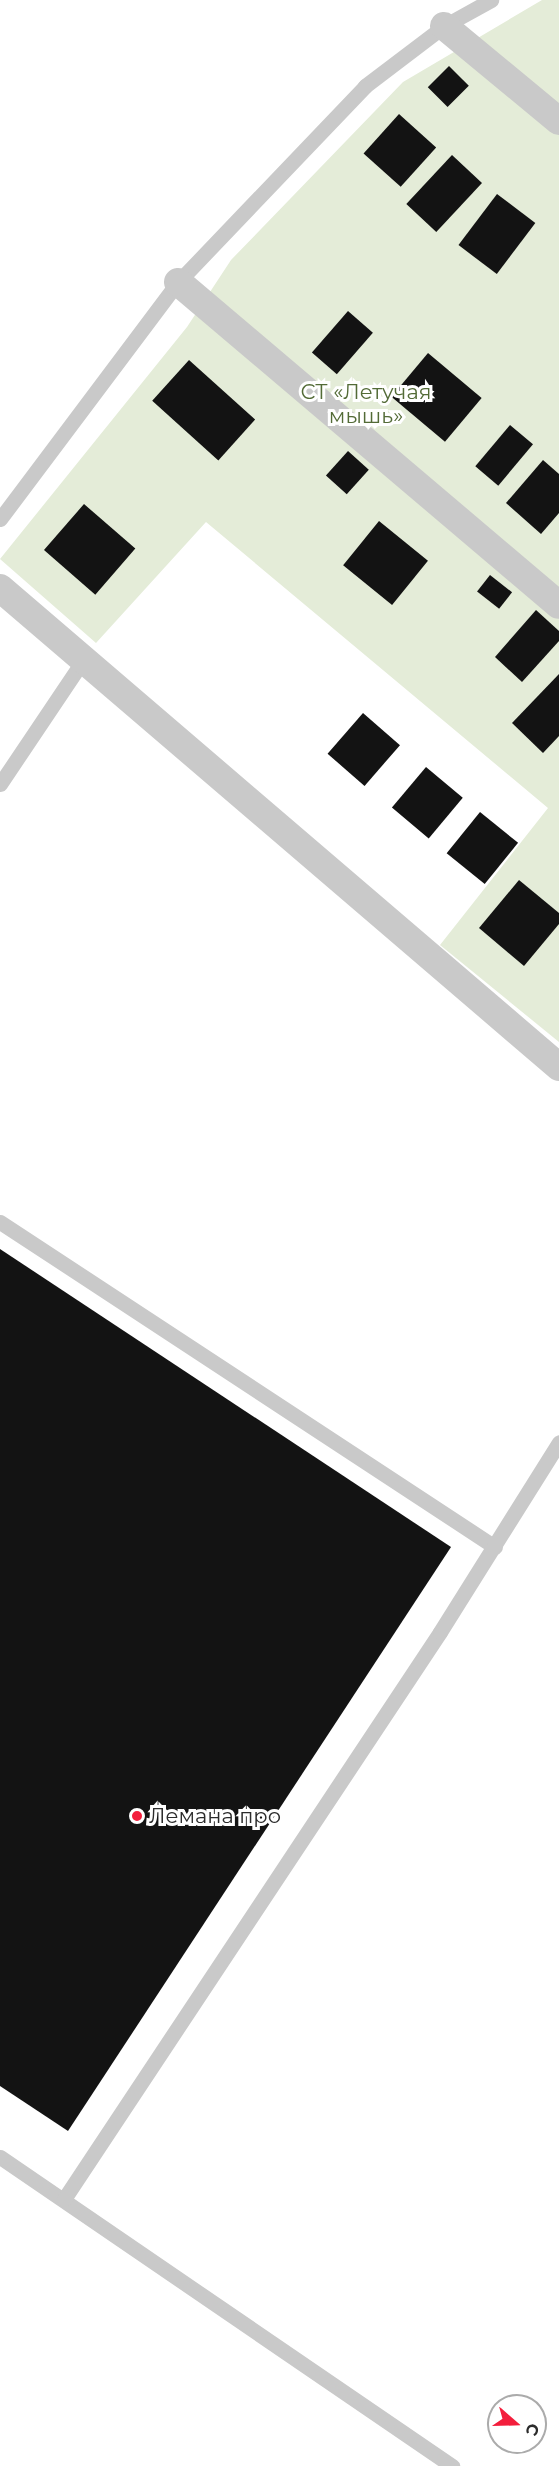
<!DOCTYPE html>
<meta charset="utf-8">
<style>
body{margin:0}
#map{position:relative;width:559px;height:2466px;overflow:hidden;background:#fff;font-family:Montserrat,sans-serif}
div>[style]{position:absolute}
.green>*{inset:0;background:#e4ecd8}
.building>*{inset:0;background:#131313;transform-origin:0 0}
.lane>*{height:15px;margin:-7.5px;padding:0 7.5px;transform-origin:7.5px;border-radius:7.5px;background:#c9c9c9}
.street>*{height:28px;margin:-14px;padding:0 14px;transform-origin:14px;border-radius:14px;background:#c9c9c9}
.dots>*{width:16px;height:16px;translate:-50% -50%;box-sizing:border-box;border:3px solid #fff;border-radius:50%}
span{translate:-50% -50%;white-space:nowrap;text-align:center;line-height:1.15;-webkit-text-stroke:6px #fff;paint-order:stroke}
.park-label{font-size:21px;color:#536b37}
.poi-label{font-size:21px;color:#2c2c2c}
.left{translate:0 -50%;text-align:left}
.north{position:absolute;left:487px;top:2394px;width:60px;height:60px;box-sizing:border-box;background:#fff;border:2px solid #ababab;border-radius:50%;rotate:110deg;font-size:16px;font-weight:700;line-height:24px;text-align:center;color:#2c2c2c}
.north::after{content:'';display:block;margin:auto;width:21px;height:27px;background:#f31e3c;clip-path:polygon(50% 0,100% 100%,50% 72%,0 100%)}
</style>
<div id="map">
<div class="green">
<i style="clip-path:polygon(542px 0,559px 0,559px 1042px,440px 945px,548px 808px,206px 522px,96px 643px,0 559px,187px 327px,231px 260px,403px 82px)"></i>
</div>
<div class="building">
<i style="left:449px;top:66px;width:28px;height:30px;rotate:45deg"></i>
<i style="left:399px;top:114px;width:50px;height:53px;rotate:42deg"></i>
<i style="left:452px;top:155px;width:41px;height:67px;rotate:43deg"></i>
<i style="left:497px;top:194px;width:48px;height:64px;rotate:37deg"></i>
<i style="left:348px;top:311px;width:33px;height:55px;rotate:41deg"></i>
<i style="left:428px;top:353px;width:70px;height:57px;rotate:40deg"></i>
<i style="left:189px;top:360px;width:89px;height:55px;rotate:42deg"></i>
<i style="left:510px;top:425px;width:30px;height:54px;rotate:40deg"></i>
<i style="left:348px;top:451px;width:28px;height:33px;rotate:42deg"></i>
<i style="clip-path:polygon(543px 460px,559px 474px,559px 513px,541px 534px,506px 503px)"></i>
<i style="left:84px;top:504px;width:68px;height:61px;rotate:41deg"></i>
<i style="left:379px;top:521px;width:63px;height:57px;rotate:39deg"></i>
<i style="left:490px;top:575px;width:28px;height:21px;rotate:38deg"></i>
<i style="clip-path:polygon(536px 610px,559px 631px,559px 641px,522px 682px,495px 657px)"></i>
<i style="clip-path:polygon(559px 674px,559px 736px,543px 753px,512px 723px)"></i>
<i style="left:363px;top:713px;width:49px;height:54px;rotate:41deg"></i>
<i style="left:426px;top:767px;width:48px;height:53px;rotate:40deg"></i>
<i style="left:480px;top:812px;width:49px;height:53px;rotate:39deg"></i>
<i style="clip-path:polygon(519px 880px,559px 913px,559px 924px,524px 966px,479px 928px)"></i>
<i style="clip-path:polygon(0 1249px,451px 1547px,68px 2131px,0 2086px)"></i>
</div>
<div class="lane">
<i style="left:0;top:519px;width:296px;rotate:-53.1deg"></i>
<i style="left:178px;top:282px;width:271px;rotate:-46.3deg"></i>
<i style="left:365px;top:86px;width:99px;rotate:-37.2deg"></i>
<i style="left:444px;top:26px;width:54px;rotate:-29deg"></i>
<i style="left:0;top:784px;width:151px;rotate:-56.1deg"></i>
<i style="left:0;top:1222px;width:592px;rotate:33.29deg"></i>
<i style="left:0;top:2157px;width:548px;rotate:34.36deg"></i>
<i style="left:64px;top:2199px;width:680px;rotate:-56.45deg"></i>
<i style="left:440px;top:1632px;width:224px;rotate:-57.9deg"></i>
</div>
<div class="street">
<i style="left:444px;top:26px;width:149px;rotate:39.6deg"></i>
<i style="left:178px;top:282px;width:499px;rotate:40.3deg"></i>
<i style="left:0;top:588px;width:736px;rotate:40.59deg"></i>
</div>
<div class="dots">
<i style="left:137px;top:1816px;background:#f31e3c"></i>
</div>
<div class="park-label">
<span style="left:366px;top:404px">СТ «Летучая<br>мышь»</span>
</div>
<div class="poi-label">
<span class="left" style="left:149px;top:1816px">Лемана про</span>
</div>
<div class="north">С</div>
</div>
